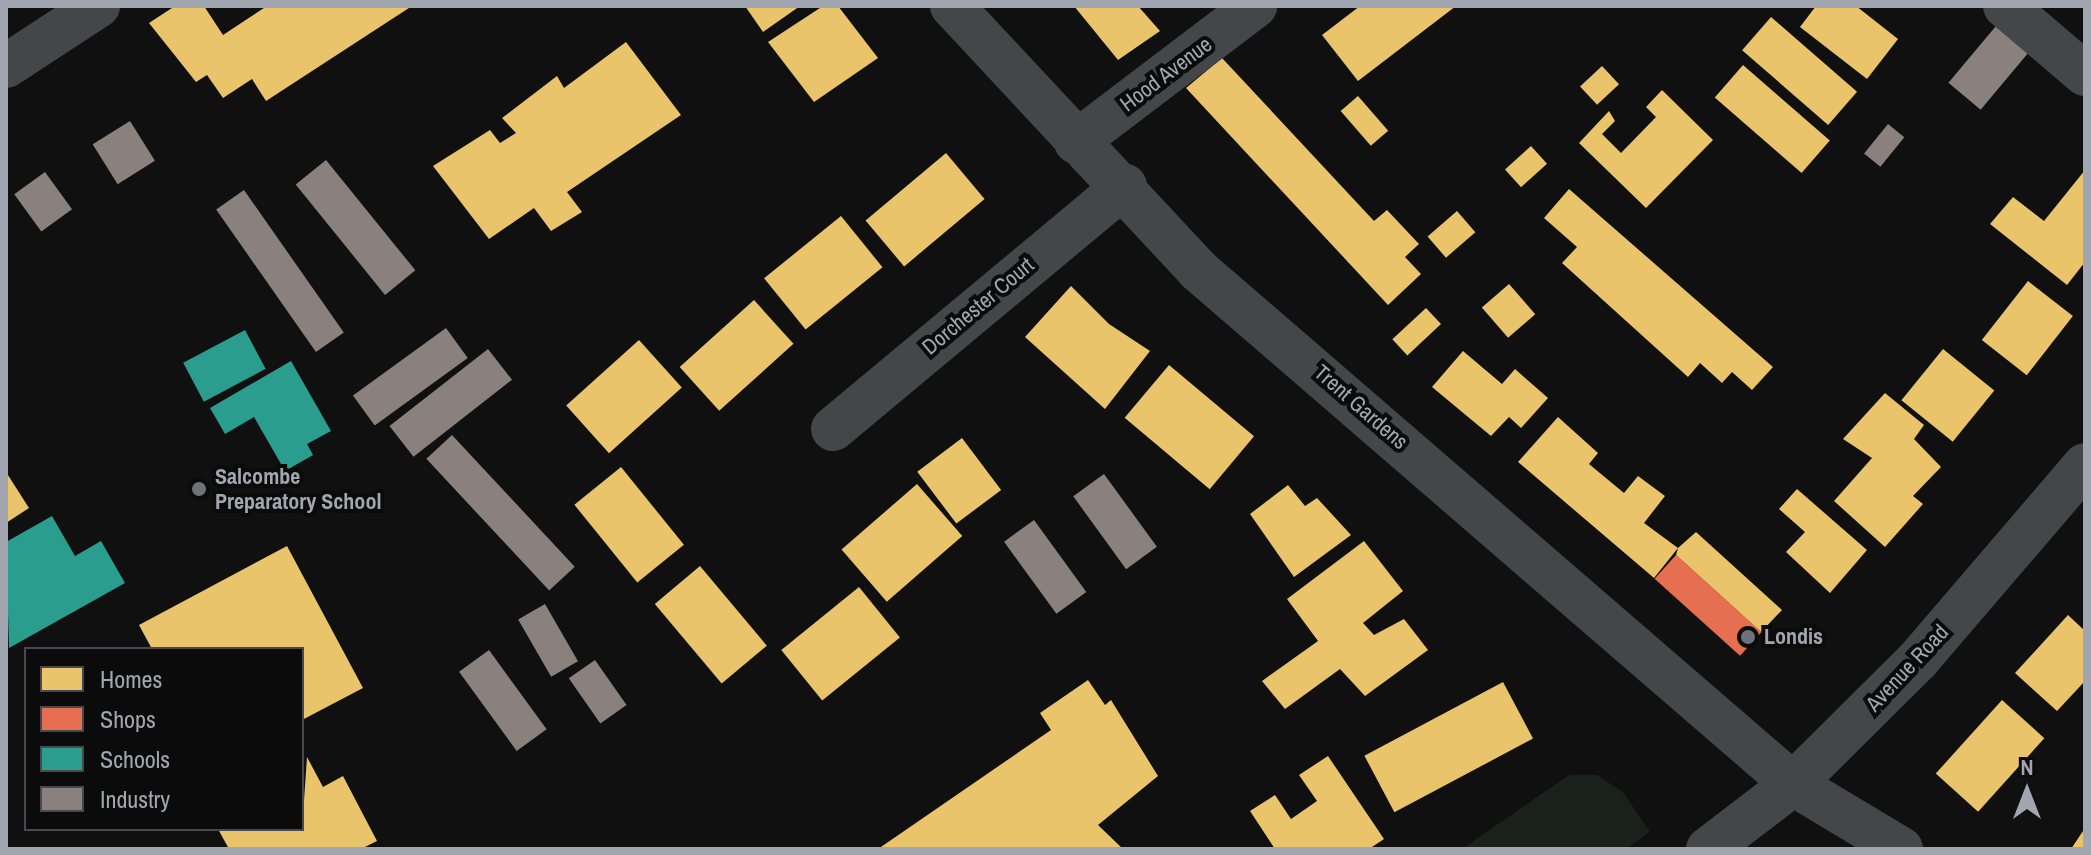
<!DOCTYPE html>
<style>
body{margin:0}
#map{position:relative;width:2091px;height:855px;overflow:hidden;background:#101010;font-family:"Archivo Narrow",sans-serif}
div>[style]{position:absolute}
.green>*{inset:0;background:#1a201b}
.homes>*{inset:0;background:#e9c46a;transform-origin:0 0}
.shops>*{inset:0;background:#e76f51;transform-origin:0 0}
.schools>*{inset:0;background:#2a9d8f;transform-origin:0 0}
.industry>*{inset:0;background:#8a817c;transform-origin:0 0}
.minor>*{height:44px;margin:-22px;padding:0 22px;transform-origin:22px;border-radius:22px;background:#444649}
.dots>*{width:22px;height:22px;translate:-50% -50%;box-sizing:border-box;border:4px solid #0b0b0c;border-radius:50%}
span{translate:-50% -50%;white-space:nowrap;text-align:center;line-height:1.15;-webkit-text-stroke:8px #0b0b0c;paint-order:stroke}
.street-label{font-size:22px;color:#a2a6b0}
.poi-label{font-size:22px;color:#a2a6b0;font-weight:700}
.left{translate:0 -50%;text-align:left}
.frame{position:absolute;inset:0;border:8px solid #a2a6b0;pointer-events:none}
.legend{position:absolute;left:24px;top:647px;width:280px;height:184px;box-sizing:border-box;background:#0b0b0c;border:2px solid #47494e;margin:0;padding:10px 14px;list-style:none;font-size:24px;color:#a2a6b0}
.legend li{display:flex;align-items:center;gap:16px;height:40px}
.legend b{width:40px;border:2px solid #47494e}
.north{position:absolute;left:1987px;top:751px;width:80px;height:80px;-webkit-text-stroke:6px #0b0b0c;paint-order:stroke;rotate:0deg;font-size:22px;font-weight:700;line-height:32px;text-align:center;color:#a2a6b0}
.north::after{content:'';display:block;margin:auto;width:28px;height:36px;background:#a2a6b0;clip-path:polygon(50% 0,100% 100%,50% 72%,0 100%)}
</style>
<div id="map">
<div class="green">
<i style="clip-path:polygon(1569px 775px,1597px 775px,1623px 792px,1650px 832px,1626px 849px,1462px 849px)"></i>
</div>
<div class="homes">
<i style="clip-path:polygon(175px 6px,204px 6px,223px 35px,267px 6px,412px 6px,266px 101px,252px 79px,223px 98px,207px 75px,196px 82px,149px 23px)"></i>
<i style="clip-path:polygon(745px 6px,800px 6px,763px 32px)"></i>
<i style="clip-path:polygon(823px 6px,838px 6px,878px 58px,814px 102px,768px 42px)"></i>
<i style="clip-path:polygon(1074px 6px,1138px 6px,1160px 31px,1118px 60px)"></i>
<i style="clip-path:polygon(1360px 6px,1456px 6px,1358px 81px,1322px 35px)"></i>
<i style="clip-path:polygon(1816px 6px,1856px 6px,1898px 39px,1867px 79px,1800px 27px)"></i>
<i style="left:1771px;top:17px;width:114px;height:44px;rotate:41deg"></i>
<i style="clip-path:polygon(626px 42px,681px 115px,567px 192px,582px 212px,551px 231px,534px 208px,489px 239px,433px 166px,490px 130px,500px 143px,516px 133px,502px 118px,557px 76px,564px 88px)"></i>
<i style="clip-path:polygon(1222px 58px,1374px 221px,1387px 210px,1419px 244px,1405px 257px,1421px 274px,1388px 305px,1186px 88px)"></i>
<i style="left:1743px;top:65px;width:115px;height:43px;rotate:41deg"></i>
<i style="left:1602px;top:66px;width:25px;height:30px;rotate:47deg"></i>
<i style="clip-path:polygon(1662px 90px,1713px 140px,1646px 208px,1579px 143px,1609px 111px,1615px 121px,1602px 134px,1621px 153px,1656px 117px,1646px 107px)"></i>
<i style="left:1358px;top:96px;width:46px;height:23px;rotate:49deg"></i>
<i style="left:1531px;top:146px;width:24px;height:35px;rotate:48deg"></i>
<i style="left:946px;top:153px;width:60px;height:105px;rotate:50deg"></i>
<i style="clip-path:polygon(2085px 170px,2085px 262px,2067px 285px,1990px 224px,2013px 197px,2044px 221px)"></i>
<i style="clip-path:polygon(1569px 189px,1773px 367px,1752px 390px,1732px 372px,1722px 383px,1700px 363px,1688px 377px,1562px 263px,1577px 247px,1544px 218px)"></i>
<i style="left:1457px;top:211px;width:28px;height:39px;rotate:49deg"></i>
<i style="left:841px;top:216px;width:66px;height:99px;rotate:51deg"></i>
<i style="left:2028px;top:281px;width:57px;height:75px;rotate:38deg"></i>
<i style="left:1509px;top:284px;width:40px;height:36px;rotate:49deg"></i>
<i style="clip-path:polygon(1071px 286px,1109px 324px,1150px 351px,1105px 409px,1025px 337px)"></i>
<i style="left:754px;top:300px;width:59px;height:100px;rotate:48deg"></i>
<i style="left:1426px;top:308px;width:22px;height:46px;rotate:47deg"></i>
<i style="left:639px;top:340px;width:64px;height:98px;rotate:48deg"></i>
<i style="left:1943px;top:349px;width:66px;height:66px;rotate:39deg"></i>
<i style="clip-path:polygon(1463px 351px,1502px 384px,1515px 369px,1548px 398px,1521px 428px,1509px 417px,1491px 436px,1432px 387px)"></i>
<i style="left:1169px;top:365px;width:111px;height:69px;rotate:40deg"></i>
<i style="clip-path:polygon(1885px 393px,1924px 425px,1914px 439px,1941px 467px,1913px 496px,1923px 504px,1885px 547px,1834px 501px,1872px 458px,1843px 439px)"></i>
<i style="clip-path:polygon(1558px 417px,1598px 453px,1589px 464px,1624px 493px,1638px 476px,1665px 496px,1644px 523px,1678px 548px,1696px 532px,1782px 610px,1761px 632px,1676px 555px,1678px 548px,1654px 578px,1518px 462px)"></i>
<i style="left:962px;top:438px;width:65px;height:56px;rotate:53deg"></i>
<i style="left:621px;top:467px;width:100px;height:60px;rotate:51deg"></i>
<i style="clip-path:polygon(6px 472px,29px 508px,6px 523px)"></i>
<i style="left:917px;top:484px;width:69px;height:100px;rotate:49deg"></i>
<i style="clip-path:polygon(1288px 485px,1305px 506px,1317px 498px,1351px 535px,1294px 577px,1250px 514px)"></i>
<i style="clip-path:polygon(1797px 489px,1867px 550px,1830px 593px,1786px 552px,1805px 532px,1779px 509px)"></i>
<i style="clip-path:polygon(1364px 541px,1403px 591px,1363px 623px,1374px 635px,1404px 619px,1428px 650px,1365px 696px,1340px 669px,1285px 709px,1262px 681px,1318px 641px,1287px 599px)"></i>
<i style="clip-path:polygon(287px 546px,363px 688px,302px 720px,302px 649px,152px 649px,139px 625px)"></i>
<i style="left:700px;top:566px;width:104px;height:59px;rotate:50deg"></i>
<i style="left:859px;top:587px;width:65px;height:100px;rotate:51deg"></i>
<i style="clip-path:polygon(2068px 615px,2085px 631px,2085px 681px,2057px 711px,2015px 673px)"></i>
<i style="clip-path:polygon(1088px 680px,1105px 705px,1111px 700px,1158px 776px,1098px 825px,1123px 849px,878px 849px,1051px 730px,1040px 713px)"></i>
<i style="left:1503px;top:682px;width:64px;height:157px;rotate:62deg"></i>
<i style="left:2002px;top:700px;width:57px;height:99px;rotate:42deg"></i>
<i style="clip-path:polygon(1328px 756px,1384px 839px,1369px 849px,1275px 849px,1250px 811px,1275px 795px,1291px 819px,1317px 801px,1299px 775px)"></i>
<i style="clip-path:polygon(307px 757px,323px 787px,343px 776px,377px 841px,361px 849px,229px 849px,218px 829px,302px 829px)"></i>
<i style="clip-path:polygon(2085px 828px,2085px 849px,2071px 849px)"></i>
</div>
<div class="shops">
<i style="left:1676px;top:555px;width:115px;height:32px;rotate:42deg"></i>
</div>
<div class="schools">
<i style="left:245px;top:330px;width:44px;height:70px;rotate:62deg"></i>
<i style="clip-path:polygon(291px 361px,331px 431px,307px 444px,313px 455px,285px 471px,254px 417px,225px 434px,210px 408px)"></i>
<i style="clip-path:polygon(52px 516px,75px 556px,101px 541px,125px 583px,9px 648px,6px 542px)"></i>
</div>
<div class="industry">
<i style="left:1996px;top:26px;width:42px;height:74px;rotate:40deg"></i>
<i style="left:130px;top:121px;width:47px;height:44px;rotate:58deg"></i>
<i style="left:1888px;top:124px;width:21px;height:38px;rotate:39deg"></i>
<i style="left:326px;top:160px;width:142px;height:39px;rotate:51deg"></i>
<i style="left:45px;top:172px;width:46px;height:38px;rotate:54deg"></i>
<i style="left:244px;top:190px;width:174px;height:34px;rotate:55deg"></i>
<i style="left:446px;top:328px;width:37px;height:115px;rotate:54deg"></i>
<i style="left:488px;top:349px;width:39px;height:125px;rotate:52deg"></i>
<i style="left:452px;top:435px;width:180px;height:35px;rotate:47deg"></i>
<i style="left:1104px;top:474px;width:90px;height:38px;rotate:54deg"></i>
<i style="left:1034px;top:520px;width:89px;height:37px;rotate:54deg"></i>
<i style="left:545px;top:604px;width:66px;height:31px;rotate:60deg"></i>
<i style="left:489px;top:650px;width:98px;height:37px;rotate:54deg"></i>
<i style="left:595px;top:660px;width:55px;height:32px;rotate:55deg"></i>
</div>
<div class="minor">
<i style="left:952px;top:6px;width:361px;rotate:47deg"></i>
<i style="left:1198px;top:270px;width:786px;rotate:40.82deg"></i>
<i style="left:1793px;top:784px;width:126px;rotate:31deg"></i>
<i style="left:2005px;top:6px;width:105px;rotate:40.4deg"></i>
<i style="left:6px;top:66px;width:110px;rotate:-33.1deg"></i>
<i style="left:1076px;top:142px;width:225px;rotate:-37.2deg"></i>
<i style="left:833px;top:429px;width:380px;rotate:-39.8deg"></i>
<i style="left:1708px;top:849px;width:107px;rotate:-37.4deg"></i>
<i style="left:1793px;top:784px;width:175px;rotate:-44.8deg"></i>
<i style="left:1917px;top:661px;width:258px;rotate:-49.4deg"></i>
</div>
<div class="dots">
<i style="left:199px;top:489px;background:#6f7278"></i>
<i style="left:1748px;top:637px;background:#6f7278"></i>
</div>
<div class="street-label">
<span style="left:1166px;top:74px;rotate:-37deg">Hood Avenue</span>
<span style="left:978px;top:306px;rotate:-40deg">Dorchester Court</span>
<span style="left:1361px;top:407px;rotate:41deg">Trent Gardens</span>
<span style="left:1907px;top:668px;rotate:-47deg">Avenue Road</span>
</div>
<div class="poi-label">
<span class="left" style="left:215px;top:489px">Salcombe<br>Preparatory School</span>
<span class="left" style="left:1764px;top:637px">Londis</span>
</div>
<div class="frame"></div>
<ul class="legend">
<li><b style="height:22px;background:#e9c46a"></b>Homes</li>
<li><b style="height:22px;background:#e76f51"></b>Shops</li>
<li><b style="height:22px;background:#2a9d8f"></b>Schools</li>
<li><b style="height:22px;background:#8a817c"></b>Industry</li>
</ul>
<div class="north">N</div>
</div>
